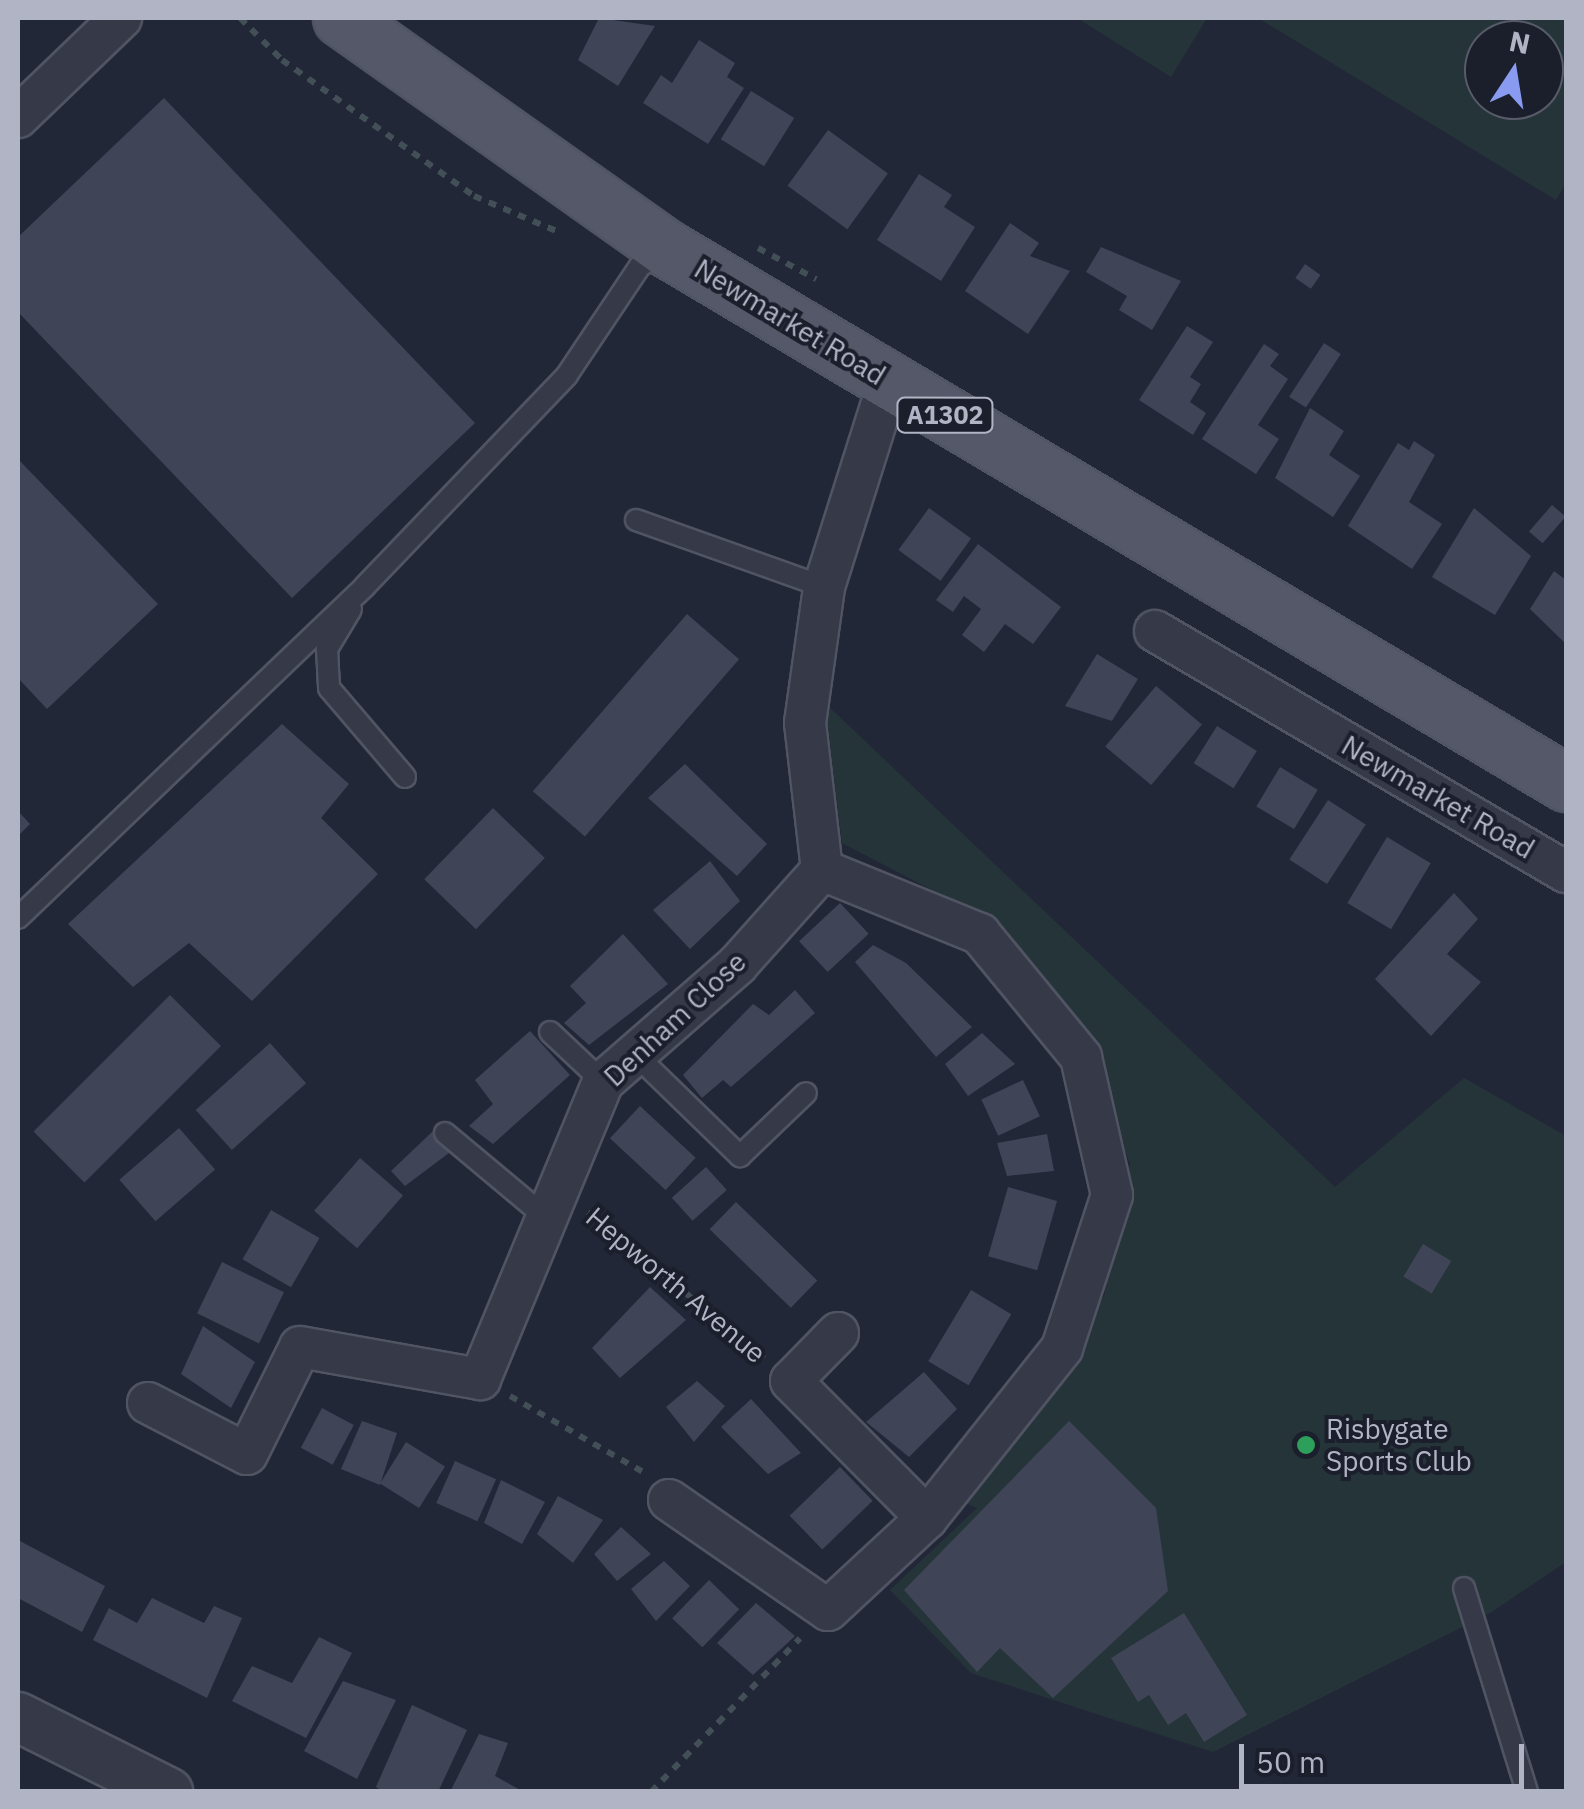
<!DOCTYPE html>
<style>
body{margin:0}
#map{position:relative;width:1584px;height:1809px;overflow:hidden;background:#222737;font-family:"IBM Plex Sans",sans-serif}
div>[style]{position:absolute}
.green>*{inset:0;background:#253439}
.building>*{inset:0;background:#3f4457;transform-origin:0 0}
.path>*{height:6px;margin-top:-3px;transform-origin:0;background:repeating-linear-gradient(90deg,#424f56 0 8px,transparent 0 16px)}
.roads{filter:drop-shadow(2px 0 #505463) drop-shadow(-2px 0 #505463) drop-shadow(0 2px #505463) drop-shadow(0 -2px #505463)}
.service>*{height:20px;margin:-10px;padding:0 10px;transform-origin:10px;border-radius:10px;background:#363948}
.minor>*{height:40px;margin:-20px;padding:0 20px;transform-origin:20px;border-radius:20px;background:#363948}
.tertiary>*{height:48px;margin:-24px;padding:0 24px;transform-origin:24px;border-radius:24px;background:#363948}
.primary>*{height:55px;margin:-27.5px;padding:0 27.5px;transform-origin:27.5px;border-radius:27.5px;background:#545868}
.dots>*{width:28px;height:28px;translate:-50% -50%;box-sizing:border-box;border:5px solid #1b1f2c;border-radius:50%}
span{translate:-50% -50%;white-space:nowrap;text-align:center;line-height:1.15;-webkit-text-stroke:8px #1b1f2c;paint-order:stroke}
.shield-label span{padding:2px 8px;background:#1b1f2c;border:2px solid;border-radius:8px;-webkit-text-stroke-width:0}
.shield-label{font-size:25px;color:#b0b4c4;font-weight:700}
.street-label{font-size:28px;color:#b0b4c4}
.poi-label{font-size:28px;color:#b0b4c4}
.left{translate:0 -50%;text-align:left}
.frame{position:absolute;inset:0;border:20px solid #b0b4c4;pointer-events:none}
.north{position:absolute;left:1464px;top:20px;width:100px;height:100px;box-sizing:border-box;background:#1b1f2c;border:2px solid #575b69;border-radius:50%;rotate:12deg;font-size:28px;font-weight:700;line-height:40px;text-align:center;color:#b0b4c4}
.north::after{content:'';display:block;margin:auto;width:35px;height:45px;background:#899bf0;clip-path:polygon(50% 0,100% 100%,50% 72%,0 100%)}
.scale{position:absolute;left:1239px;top:1744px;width:285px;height:45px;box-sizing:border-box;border:5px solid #b0b4c4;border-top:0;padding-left:12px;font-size:30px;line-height:35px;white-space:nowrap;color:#b0b4c4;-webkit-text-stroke:8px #1b1f2c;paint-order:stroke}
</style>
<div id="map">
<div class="green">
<i style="clip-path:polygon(1077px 18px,1207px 18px,1171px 77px)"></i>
<i style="clip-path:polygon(evenodd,1258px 18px,1566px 18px,1566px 183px,1556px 200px,1258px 18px,1544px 40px,1544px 100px,1484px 100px,1484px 40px,1544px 40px)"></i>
<i style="clip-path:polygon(825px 703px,1335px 1187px,1464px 1078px,1566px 1136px,1566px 1562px,1490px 1613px,1213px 1752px,971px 1673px,890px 1590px,977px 1508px,959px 1500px,1104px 1296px,1130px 1164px,1077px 1027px,978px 914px,842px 843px)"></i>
</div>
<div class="building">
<i style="clip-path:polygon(599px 18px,655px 26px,618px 86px,578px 60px)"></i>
<i style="clip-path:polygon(699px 40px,735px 63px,727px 77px,744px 88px,708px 144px,643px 103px,661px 75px,672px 83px)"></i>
<i style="left:751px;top:91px;width:51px;height:57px;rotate:32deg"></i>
<i style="clip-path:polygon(164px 98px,475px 423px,292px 598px,18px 312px,18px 237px)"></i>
<i style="left:828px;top:130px;width:74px;height:69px;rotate:36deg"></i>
<i style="clip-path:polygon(919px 174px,952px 195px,944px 207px,975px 227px,941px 281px,877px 240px)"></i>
<i style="clip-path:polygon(1010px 223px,1039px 243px,1030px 256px,1070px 271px,1028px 334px,965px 291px)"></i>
<i style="clip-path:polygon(1101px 247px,1181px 281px,1152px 330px,1119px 310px,1127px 296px,1086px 272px)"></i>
<i style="left:1305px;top:264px;width:19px;height:17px;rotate:35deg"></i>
<i style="clip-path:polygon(1187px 326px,1213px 342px,1190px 377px,1201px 384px,1190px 402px,1206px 413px,1193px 435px,1139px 400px)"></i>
<i style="left:1324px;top:343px;width:20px;height:64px;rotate:33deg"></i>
<i style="clip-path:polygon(1264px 344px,1279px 354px,1270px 366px,1288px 379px,1258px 425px,1279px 439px,1256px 474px,1202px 439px)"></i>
<i style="clip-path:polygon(1310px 408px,1344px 431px,1329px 455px,1360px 476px,1333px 517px,1275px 478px)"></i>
<i style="clip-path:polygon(1414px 441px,1435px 455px,1409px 502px,1442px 524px,1412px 569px,1348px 526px,1398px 443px,1409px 450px)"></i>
<i style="clip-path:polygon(18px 459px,158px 604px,47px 709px,18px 678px)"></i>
<i style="left:1552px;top:505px;width:18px;height:35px;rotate:41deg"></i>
<i style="left:929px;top:508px;width:52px;height:52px;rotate:36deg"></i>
<i style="clip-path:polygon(1474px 508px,1531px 556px,1495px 615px,1432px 577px)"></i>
<i style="clip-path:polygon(978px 544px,1061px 607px,1033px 644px,1005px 624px,984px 652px,962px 635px,981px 609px,964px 596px,953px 612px,936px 600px)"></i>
<i style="clip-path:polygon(1554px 571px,1566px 580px,1566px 644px,1530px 609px)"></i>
<i style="left:687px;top:614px;width:69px;height:235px;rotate:41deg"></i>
<i style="clip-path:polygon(1097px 654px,1138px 679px,1112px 721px,1065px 706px)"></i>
<i style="left:1156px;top:686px;width:60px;height:79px;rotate:40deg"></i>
<i style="clip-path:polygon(282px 724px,349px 784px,321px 818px,378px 874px,252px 1001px,189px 943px,133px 987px,68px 924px)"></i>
<i style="left:1217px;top:726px;width:47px;height:44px;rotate:32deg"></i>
<i style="clip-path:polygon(685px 764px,767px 844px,737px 876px,648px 798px)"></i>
<i style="left:1280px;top:767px;width:44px;height:46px;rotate:31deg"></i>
<i style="left:1328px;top:800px;width:45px;height:71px;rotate:33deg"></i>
<i style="left:493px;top:808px;width:72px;height:99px;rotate:44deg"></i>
<i style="clip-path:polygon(18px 811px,30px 824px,18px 836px)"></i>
<i style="left:1387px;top:837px;width:51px;height:77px;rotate:31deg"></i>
<i style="clip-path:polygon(710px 861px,740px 901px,690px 949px,653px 910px)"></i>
<i style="clip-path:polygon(1454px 893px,1478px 919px,1447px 954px,1481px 982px,1431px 1036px,1375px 979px)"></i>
<i style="left:840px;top:903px;width:42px;height:56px;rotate:47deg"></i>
<i style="clip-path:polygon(623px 934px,668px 984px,589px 1045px,564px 1023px,586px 1003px,570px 986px)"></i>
<i style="clip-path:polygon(873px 945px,906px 963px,972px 1027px,936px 1057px,855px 962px)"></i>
<i style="clip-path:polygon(795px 990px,815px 1013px,731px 1087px,723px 1080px,702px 1098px,683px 1075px,753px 1004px,769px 1015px)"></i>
<i style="left:170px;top:995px;width:72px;height:193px;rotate:45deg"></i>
<i style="clip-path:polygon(530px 1031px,570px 1075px,493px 1144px,469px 1126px,493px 1104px,475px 1080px)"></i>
<i style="clip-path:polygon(982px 1033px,1015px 1064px,968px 1096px,945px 1064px)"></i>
<i style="left:270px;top:1043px;width:54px;height:100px;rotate:48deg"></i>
<i style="left:1023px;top:1080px;width:40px;height:46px;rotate:65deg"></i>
<i style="left:640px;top:1106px;width:76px;height:44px;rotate:43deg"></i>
<i style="left:179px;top:1128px;width:55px;height:79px;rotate:49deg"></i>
<i style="clip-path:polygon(433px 1131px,453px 1150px,405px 1186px,391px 1171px)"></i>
<i style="clip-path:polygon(1047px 1134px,1054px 1171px,1007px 1176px,997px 1143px)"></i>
<i style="left:360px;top:1158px;width:57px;height:70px;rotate:41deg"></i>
<i style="left:706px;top:1167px;width:31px;height:46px;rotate:48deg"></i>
<i style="left:1008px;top:1187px;width:51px;height:72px;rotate:16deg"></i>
<i style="left:736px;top:1202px;width:113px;height:38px;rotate:44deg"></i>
<i style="left:271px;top:1210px;width:56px;height:57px;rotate:30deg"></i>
<i style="left:1423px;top:1244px;width:33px;height:38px;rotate:31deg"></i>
<i style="left:222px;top:1262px;width:69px;height:57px;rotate:26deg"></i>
<i style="clip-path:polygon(650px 1287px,686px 1320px,620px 1378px,592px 1348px)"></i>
<i style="left:971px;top:1290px;width:47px;height:83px;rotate:31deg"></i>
<i style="clip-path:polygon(203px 1326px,255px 1362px,231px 1408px,181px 1374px)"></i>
<i style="clip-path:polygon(924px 1372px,957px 1409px,909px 1457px,866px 1422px)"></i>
<i style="clip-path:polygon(697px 1381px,725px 1406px,694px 1442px,666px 1407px)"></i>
<i style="clip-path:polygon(751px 1399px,801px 1453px,768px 1474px,721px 1427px)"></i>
<i style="left:322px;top:1408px;width:36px;height:45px;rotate:28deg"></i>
<i style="clip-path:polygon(362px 1421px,397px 1433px,380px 1485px,341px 1469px)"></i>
<i style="clip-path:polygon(1069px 1421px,1156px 1508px,1168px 1591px,1053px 1698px,1000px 1648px,977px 1672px,904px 1590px)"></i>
<i style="left:406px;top:1442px;width:46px;height:49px;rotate:32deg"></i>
<i style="left:455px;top:1461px;width:45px;height:46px;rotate:24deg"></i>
<i style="left:840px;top:1467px;width:47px;height:70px;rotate:46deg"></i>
<i style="clip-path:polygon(501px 1480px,545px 1502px,522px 1544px,484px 1523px)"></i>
<i style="clip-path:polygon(558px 1496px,603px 1520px,573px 1563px,537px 1534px)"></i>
<i style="clip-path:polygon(621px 1527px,651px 1554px,617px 1581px,594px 1554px)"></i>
<i style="clip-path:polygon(18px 1540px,105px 1586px,82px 1632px,18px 1598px)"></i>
<i style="clip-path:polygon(664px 1561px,690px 1586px,656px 1621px,631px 1589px)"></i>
<i style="left:709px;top:1580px;width:42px;height:53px;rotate:44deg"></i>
<i style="clip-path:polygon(152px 1598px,204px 1623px,214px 1606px,242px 1618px,207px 1698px,93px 1640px,109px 1608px,137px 1623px)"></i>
<i style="clip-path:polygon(756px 1603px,795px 1636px,753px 1675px,717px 1643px)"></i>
<i style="clip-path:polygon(1184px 1613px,1247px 1715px,1204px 1742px,1186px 1713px,1168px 1725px,1149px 1695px,1138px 1702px,1111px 1658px)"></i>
<i style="clip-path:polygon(319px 1637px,352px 1653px,306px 1738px,232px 1701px,252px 1666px,292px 1683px)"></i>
<i style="clip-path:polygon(343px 1681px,396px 1700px,357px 1779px,304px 1751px)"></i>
<i style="clip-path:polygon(412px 1705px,467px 1730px,438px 1792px,384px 1792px,376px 1787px)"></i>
<i style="clip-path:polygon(479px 1734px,508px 1743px,495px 1776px,524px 1792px,450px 1792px)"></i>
</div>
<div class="path">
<i style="left:240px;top:18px;width:59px;rotate:45deg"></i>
<i style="left:282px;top:60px;width:235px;rotate:35.3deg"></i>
<i style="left:474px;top:196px;width:95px;rotate:23deg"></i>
<i style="left:758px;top:248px;width:66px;rotate:28.1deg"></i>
<i style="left:588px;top:1212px;width:229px;rotate:39.7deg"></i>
<i style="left:510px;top:1396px;width:158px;rotate:29.7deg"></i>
<i style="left:651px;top:1792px;width:214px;rotate:-45.9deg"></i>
</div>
<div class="roads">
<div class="service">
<i style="left:636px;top:520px;width:200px;rotate:19.6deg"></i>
<i style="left:351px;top:609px;width:47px;rotate:121deg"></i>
<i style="left:327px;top:649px;width:39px;rotate:87deg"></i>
<i style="left:329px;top:688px;width:117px;rotate:49.5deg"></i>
<i style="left:18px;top:918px;width:480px;rotate:-43.7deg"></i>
<i style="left:365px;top:586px;width:292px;rotate:-46.2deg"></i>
<i style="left:567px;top:375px;width:131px;rotate:-56.2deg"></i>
<i style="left:640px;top:266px;width:30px;rotate:-33deg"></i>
<i style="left:550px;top:1032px;width:73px;rotate:43.3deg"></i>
<i style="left:637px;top:1056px;width:144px;rotate:44.2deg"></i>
<i style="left:740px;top:1156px;width:91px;rotate:-43.7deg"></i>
<i style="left:445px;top:1133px;width:126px;rotate:39.9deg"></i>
<i style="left:1464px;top:1588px;width:214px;rotate:72.8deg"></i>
</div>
<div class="minor">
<i style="left:18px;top:117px;width:143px;rotate:-43.9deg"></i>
<i style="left:1155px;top:631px;width:476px;rotate:30.4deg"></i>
<i style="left:838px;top:1333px;width:67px;rotate:134.4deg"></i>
<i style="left:791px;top:1381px;width:193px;rotate:45.2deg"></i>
<i style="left:148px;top:1403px;width:111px;rotate:27.3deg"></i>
<i style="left:247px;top:1454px;width:119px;rotate:-63.6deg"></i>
<i style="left:300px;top:1347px;width:183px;rotate:10.1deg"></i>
<i style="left:480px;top:1379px;width:321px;rotate:-67.5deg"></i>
<i style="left:603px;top:1082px;width:178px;rotate:-41.1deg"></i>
<i style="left:737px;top:965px;width:127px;rotate:-48.2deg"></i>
<i style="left:822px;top:870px;width:148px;rotate:-96.6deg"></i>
<i style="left:805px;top:723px;width:137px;rotate:-82deg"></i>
<i style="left:824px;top:587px;width:216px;rotate:-72.5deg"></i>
<i style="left:669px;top:1500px;width:193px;rotate:34.7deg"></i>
<i style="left:828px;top:1610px;width:135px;rotate:-42.9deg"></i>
<i style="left:927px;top:1518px;width:217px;rotate:-51.5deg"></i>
<i style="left:1062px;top:1348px;width:161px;rotate:-71.9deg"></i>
<i style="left:1112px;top:1195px;width:141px;rotate:-102.7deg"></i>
<i style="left:1081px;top:1057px;width:159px;rotate:-129.4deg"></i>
<i style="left:980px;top:934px;width:170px;rotate:-157.9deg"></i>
</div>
<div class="tertiary">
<i style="left:18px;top:1717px;width:168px;rotate:26.6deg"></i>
</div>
<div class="primary">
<i style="left:341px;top:18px;width:398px;rotate:35.3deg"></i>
<i style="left:666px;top:248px;width:1047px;rotate:30.73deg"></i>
</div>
</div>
<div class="dots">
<i style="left:1306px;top:1445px;background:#2e9e5b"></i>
</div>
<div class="shield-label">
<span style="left:945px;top:415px">A1302</span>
</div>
<div class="street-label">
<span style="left:790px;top:322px;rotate:31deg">Newmarket Road</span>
<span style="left:1438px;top:797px;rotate:30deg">Newmarket Road</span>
<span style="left:675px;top:1019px;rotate:-43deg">Denham Close</span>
<span style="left:676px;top:1285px;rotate:40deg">Hepworth Avenue</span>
</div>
<div class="poi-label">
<span class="left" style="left:1326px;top:1445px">Risbygate<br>Sports Club</span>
</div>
<div class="frame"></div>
<div class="north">N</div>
<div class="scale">50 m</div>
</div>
